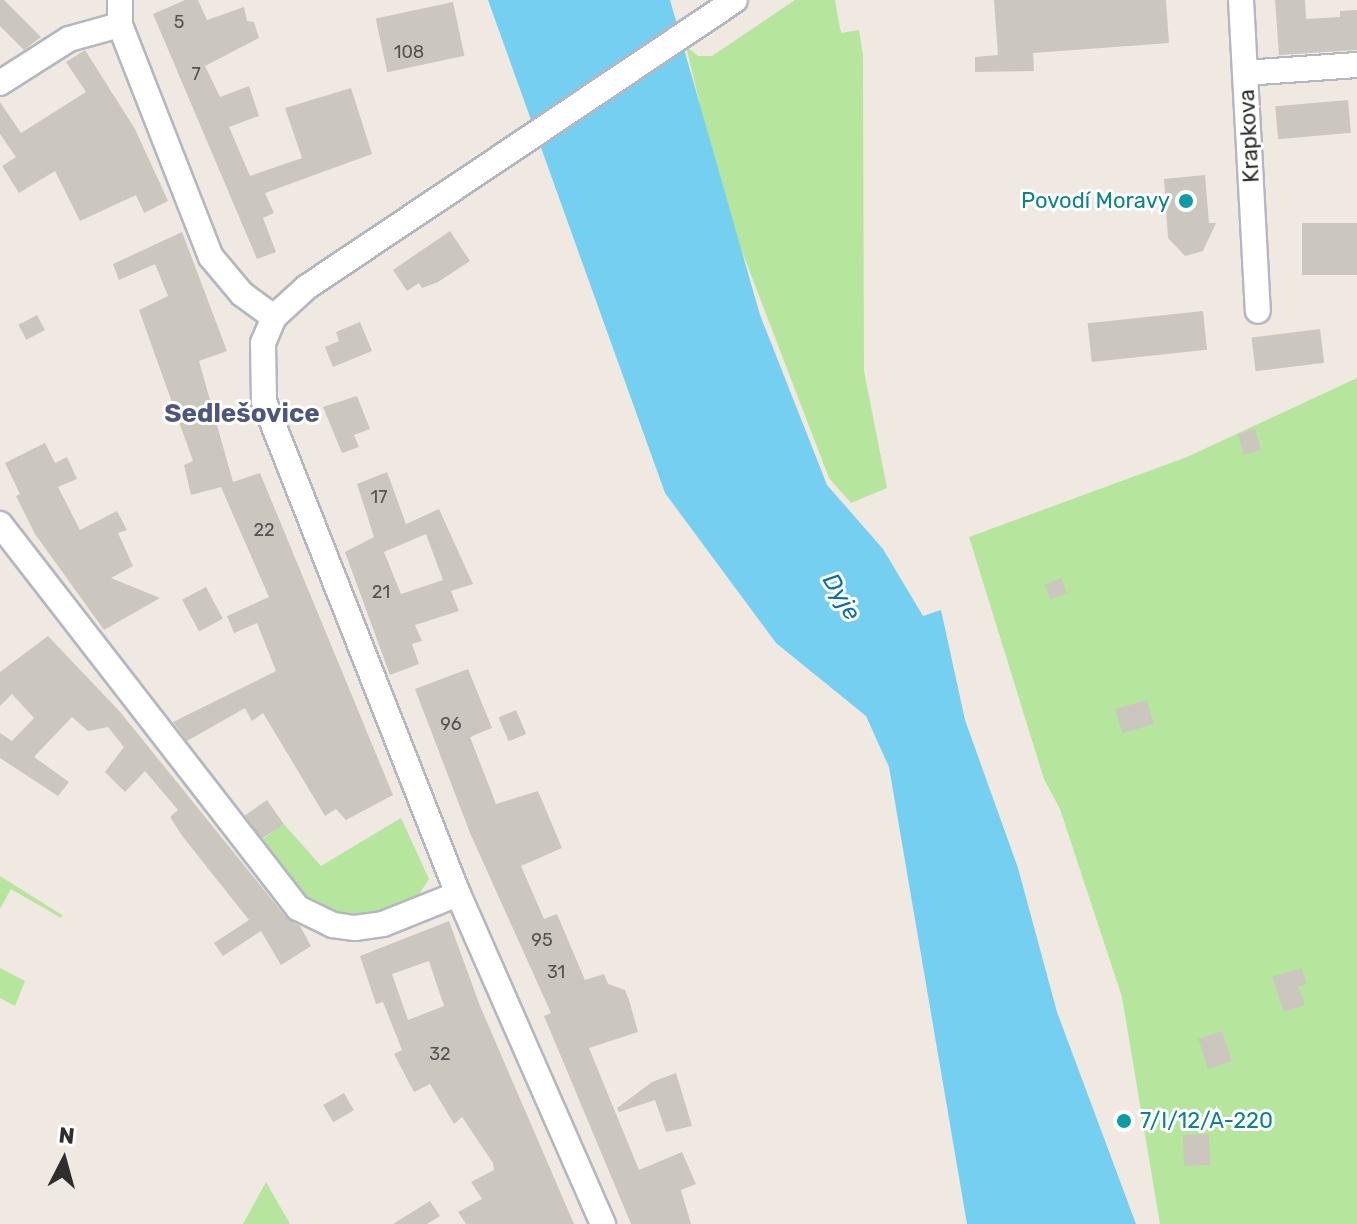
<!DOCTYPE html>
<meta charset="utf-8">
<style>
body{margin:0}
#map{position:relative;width:1357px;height:1224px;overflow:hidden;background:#efe9e1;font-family:Rubik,sans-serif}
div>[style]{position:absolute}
.green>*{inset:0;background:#b6e59e}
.water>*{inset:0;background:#75cff0}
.building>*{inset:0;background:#cbc7bf;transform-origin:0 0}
.roads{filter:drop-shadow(2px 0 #b4b7c1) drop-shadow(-2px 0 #b4b7c1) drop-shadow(0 2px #b4b7c1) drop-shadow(0 -2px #b4b7c1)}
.minor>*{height:24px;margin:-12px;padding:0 12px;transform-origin:12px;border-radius:12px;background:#fff}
.dots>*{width:22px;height:22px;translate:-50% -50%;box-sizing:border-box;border:4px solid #fff;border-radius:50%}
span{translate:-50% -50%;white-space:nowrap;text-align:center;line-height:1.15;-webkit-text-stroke:6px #fff;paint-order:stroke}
.number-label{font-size:18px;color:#555452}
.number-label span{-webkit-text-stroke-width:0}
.street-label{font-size:22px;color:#2e2e2e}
.culture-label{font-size:22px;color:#0d838f}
.right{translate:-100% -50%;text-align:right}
.left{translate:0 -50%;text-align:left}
.water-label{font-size:24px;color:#0d6fa3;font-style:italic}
.quarter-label{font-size:26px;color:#4d5680;font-weight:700}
.north{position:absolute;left:24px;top:1120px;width:80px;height:80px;-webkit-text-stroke:6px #fff;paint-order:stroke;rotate:6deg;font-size:22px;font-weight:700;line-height:32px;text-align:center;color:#2e2e2e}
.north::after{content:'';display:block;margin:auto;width:28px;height:36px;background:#2e2e2e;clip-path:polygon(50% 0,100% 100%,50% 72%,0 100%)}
</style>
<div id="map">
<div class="green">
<i style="clip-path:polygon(795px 0,835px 0,841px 33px,859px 30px,863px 55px,864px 371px,887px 488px,851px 503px,829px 478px,723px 202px,686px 46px,698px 56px,712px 56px)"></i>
<i style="clip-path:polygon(1357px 378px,1357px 1224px,1160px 1224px,1122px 997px,1060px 809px,1044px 779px,969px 537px,1187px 457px)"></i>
<i style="clip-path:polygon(401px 818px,429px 879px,418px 896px,390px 913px,338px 919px,305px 902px,261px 841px,283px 823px,321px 866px)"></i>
<i style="clip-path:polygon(0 876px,62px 915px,61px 918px,11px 889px,0 909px)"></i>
<i style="clip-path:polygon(0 968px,25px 981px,15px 1006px,0 998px)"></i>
<i style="clip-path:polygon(266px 1182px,290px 1224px,243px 1224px)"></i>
</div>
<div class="water">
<i style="clip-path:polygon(488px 0,670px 0,760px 315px,827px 485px,883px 549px,923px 616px,941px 610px,965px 720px,1018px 868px,1057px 1012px,1136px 1224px,967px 1224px,889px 767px,866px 716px,776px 643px,665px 493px)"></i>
</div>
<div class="building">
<i style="clip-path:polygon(0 0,4px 0,41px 37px,24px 50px,0 26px)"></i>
<i style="clip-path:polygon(185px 0,198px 0,207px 20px,244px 7px,247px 21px,254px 22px,259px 38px,205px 66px,220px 97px,249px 86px,259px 116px,229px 127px,250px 176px,302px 158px,285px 108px,351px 88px,372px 154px,265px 193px,274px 213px,263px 218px,276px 252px,257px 259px,153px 14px)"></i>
<i style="clip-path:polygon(994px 0,1166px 0,1169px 43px,1033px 53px,1034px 71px,975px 72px,975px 57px,998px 55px)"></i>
<i style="clip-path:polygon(1275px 0,1305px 0,1306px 19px,1340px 17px,1340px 11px,1357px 10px,1357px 50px,1279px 55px)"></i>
<i style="left:453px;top:2px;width:55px;height:79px;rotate:78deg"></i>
<i style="clip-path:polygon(85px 50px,135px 129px,168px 201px,144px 213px,136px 195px,80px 221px,55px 171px,19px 193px,2px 166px,16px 157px,0 134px,0 102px,21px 133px,86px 92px,66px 62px)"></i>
<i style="left:1348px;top:100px;width:33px;height:73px;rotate:85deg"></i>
<i style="clip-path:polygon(1205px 175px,1209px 223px,1216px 223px,1203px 251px,1185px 256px,1168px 238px,1164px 179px)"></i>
<i style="left:1357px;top:223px;width:52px;height:55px;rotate:90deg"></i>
<i style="clip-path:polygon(450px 231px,470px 261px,438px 282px,422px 288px,419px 283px,407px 291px,393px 270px)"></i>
<i style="clip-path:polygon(182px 232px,227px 351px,199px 361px,233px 482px,260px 473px,393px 795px,346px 820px,336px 809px,325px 816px,263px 713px,252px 721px,245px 708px,187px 741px,173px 722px,276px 671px,257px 623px,234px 633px,227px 616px,269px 597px,221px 487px,191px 495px,184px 465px,193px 461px,139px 310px,168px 296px,155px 264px,119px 280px,113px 264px)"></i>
<i style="left:1203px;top:311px;width:39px;height:116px;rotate:84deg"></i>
<i style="left:37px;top:315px;width:17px;height:21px;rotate:62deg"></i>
<i style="clip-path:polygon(360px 322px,372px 351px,333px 367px,325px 347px,339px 341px,336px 332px)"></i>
<i style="left:1320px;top:329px;width:34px;height:69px;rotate:83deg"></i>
<i style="clip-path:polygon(357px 396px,370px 429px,354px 435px,359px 447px,342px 453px,323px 407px)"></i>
<i style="left:1255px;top:429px;width:22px;height:18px;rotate:74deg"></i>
<i style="clip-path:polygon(45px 443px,55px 463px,67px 457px,77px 479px,58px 487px,80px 530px,117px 511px,127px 530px,118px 533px,133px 566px,111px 578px,160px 598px,104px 630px,35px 534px,16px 496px,20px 494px,5px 463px)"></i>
<i style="clip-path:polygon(evenodd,387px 472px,406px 524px,439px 509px,473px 584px,451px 591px,459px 611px,415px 625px,422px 641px,412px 644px,419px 664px,390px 675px,345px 552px,374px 537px,357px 484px,387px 472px,426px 534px,443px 580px,401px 594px,384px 552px,426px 534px)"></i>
<i style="left:1061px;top:578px;width:16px;height:18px;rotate:68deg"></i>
<i style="left:206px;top:587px;width:36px;height:27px;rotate:62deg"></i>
<i style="clip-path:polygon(48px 636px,121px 713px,286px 917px,300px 926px,311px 946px,281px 965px,261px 931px,223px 956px,214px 943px,249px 920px,183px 837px,170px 817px,178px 810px,145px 771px,125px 792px,105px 772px,124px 747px,108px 727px,88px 731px,72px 717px,34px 757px,69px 782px,58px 796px,0 758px,0 733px,12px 741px,34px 718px,12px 694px,0 706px,0 672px)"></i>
<i style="clip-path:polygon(468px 669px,492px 728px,470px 737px,496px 804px,538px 791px,562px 848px,521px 866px,544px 919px,557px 914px,585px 980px,604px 974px,608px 984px,625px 990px,629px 1000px,638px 1032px,589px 1048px,639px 1170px,682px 1152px,696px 1184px,681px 1190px,691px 1224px,631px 1224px,544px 1016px,551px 1013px,470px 833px,415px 689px)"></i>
<i style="left:1147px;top:700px;width:25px;height:33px;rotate:74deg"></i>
<i style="left:516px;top:710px;width:26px;height:19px;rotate:67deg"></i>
<i style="left:267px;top:800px;width:29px;height:27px;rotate:55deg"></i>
<i style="clip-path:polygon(evenodd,449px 921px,480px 1006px,574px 1224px,466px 1224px,458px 1212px,482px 1199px,471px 1182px,494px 1170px,493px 1163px,462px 1117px,454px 1124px,430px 1084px,414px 1092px,394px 1054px,402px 1050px,383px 1002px,376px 1004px,360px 956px,449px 921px,429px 961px,444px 1006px,408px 1020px,392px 974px,429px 961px)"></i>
<i style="clip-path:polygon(1301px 968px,1307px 984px,1298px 987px,1305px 1005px,1284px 1012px,1272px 977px)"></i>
<i style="left:1222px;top:1031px;width:32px;height:25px;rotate:72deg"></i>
<i style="clip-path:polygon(676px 1073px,692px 1126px,666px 1132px,655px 1100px,619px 1112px,617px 1108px,652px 1082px)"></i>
<i style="left:344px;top:1093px;width:20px;height:24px;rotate:60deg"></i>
<i style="left:1209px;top:1134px;width:31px;height:26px;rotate:88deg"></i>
<i style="clip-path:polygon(430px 1201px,440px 1216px,427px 1224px,393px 1224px)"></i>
</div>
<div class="roads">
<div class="minor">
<i style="left:120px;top:0;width:25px;rotate:90deg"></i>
<i style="left:120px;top:25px;width:249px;rotate:68.6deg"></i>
<i style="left:211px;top:257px;width:48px;rotate:50deg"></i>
<i style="left:242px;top:294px;width:39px;rotate:36deg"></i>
<i style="left:1241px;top:0;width:311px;rotate:86.9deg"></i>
<i style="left:1245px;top:73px;width:112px;rotate:-4.1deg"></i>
<i style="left:0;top:83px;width:82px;rotate:-32.5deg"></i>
<i style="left:69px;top:39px;width:53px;rotate:-15.4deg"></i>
<i style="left:0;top:524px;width:486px;rotate:52.2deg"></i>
<i style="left:298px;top:908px;width:39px;rotate:26deg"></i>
<i style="left:333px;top:925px;width:22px;rotate:8deg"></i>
<i style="left:355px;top:928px;width:28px;rotate:-8deg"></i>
<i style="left:383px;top:924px;width:81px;rotate:-21.8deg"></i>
<i style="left:603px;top:1224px;width:360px;rotate:-113.7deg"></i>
<i style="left:458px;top:894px;width:530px;rotate:-111.48deg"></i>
<i style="left:264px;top:401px;width:58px;rotate:-91deg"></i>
<i style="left:263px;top:343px;width:28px;rotate:-67deg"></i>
<i style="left:274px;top:317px;width:45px;rotate:-42.3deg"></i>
<i style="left:307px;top:287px;width:515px;rotate:-33.84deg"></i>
</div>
</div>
<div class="dots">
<i style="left:1186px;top:201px;background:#0f9aa8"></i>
<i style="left:1124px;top:1121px;background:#0f9aa8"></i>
</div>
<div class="number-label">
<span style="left:179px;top:22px">5</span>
<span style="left:409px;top:52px">108</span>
<span style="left:196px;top:74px">7</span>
<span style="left:379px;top:497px">17</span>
<span style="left:264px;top:530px">22</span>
<span style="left:381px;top:592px">21</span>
<span style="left:451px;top:724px">96</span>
<span style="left:542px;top:940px">95</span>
<span style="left:556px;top:972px">31</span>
<span style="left:440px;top:1054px">32</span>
</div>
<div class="street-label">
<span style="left:1249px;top:136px;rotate:-93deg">Krapkova</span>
</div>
<div class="culture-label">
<span class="right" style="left:1170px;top:201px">Povodí Moravy</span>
<span class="left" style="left:1140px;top:1121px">7/I/12/A-220</span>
</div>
<div class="water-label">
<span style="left:841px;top:597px;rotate:59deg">Dyje</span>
</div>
<div class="quarter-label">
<span style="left:242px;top:414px">Sedlešovice</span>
</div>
<div class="north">N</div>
</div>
